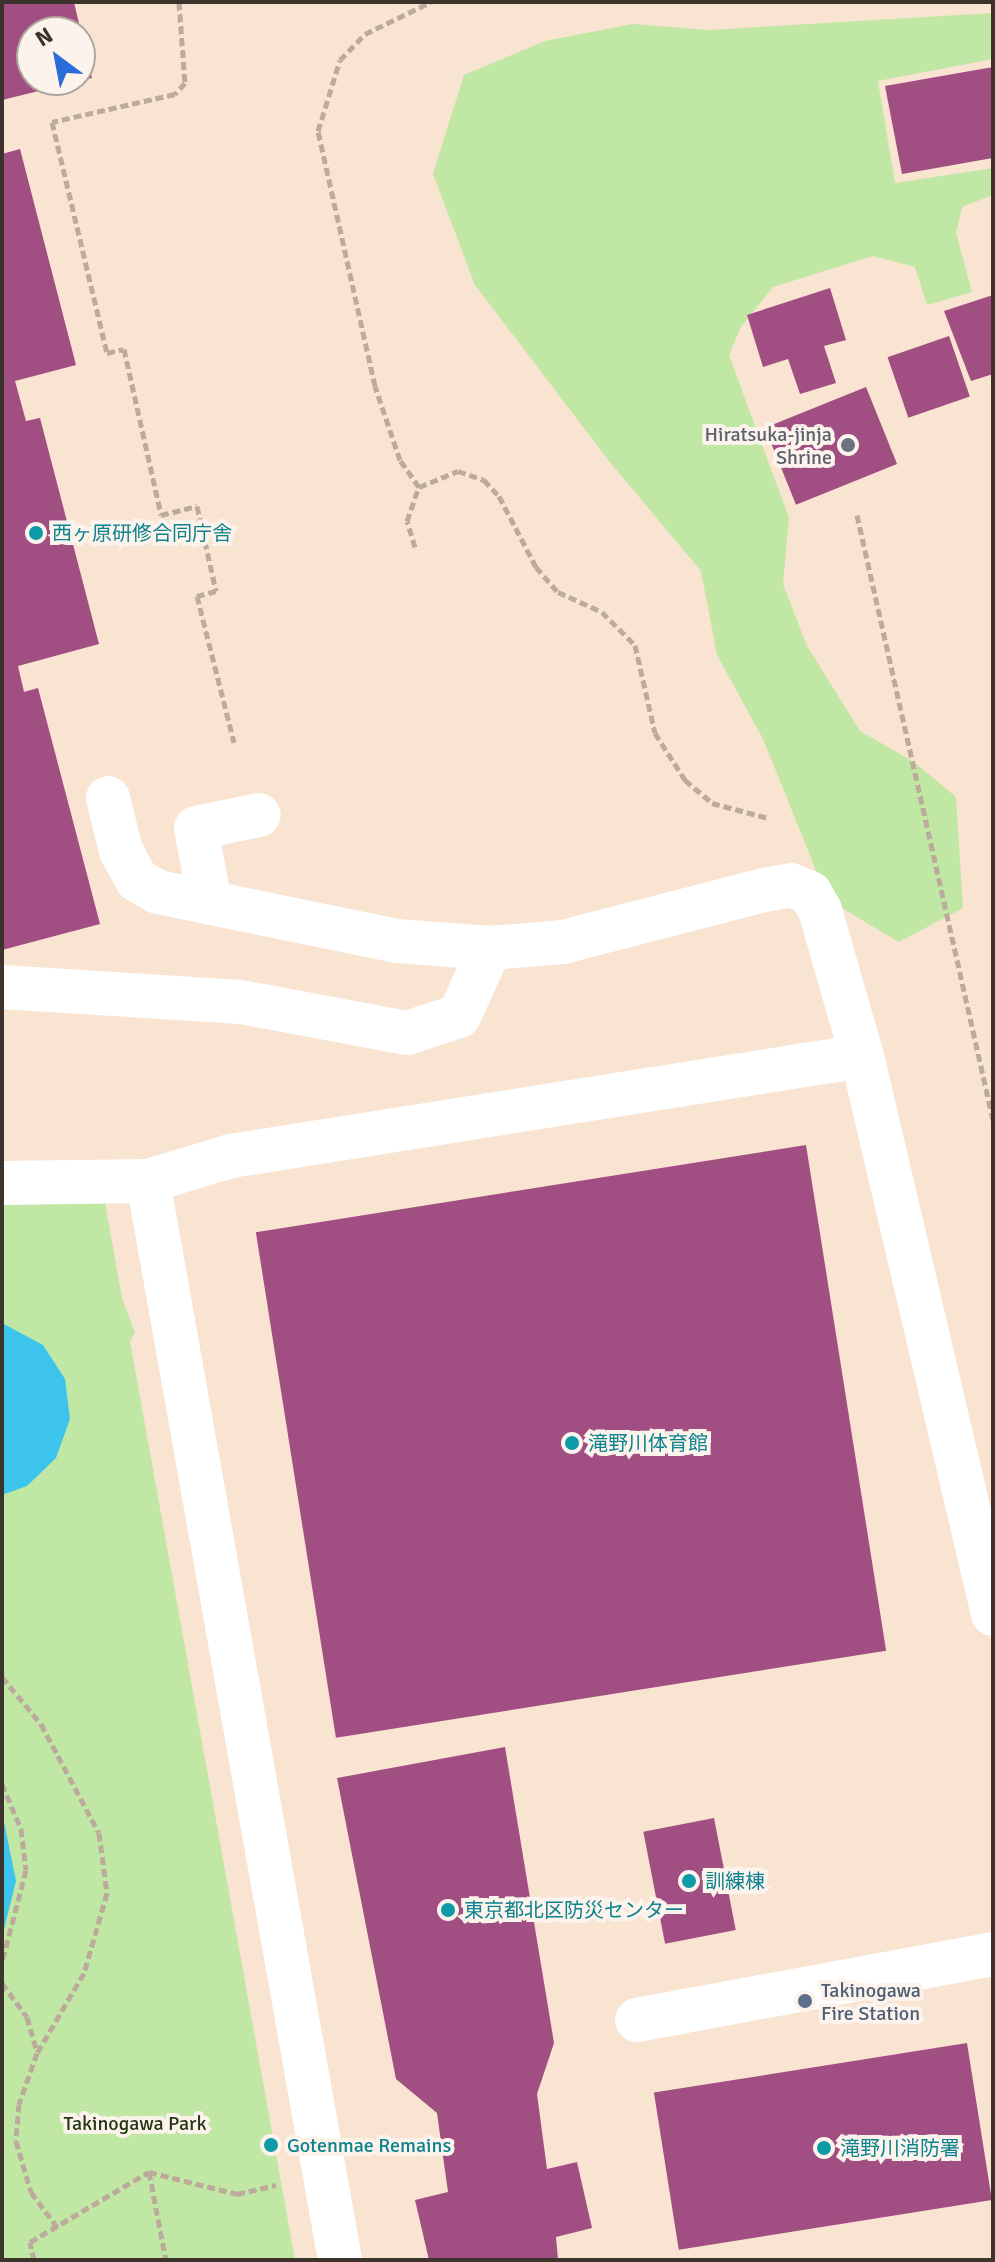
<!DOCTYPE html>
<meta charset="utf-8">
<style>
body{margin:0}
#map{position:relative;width:995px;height:2262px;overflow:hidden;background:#f9e3d1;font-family:Signika,"Noto Sans JP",sans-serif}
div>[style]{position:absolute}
.green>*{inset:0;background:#c1e7a4}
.water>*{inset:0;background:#3dc4ec}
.building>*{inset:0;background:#a14e82;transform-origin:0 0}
.path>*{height:5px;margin-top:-2.5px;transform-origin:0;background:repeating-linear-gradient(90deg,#bcab9c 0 8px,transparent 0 12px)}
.minor>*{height:44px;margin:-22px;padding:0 22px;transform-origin:22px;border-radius:22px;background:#fff}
.dots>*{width:22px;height:22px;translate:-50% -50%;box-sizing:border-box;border:4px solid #fcf3ec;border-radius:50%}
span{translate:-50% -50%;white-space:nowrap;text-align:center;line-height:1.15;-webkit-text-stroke:8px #fcf3ec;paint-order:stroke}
.worship-label{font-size:20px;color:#5b616d}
.right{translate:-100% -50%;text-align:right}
.culture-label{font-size:20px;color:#0d838f}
.left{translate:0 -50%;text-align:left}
.service-label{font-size:20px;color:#4e5e75}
.park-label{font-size:20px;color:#253815}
.frame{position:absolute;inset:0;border:4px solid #3b332c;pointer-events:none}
.north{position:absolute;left:16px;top:16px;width:80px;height:80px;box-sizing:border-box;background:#fcf3ec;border:2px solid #afa69f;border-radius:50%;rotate:328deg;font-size:22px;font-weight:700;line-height:32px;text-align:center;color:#3b332c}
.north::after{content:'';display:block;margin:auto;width:28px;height:36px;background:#2a6cd9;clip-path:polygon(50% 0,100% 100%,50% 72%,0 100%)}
</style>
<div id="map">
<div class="green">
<i style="clip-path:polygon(993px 13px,993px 59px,878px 81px,895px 183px,993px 168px,993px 195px,962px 207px,956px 233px,972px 292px,927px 305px,915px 267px,873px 256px,773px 287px,741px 327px,729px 355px,789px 518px,783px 584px,807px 646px,860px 731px,914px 762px,956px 797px,963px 908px,899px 942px,828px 900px,763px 739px,717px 655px,701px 571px,609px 461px,475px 285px,433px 174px,464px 75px,545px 41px,633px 24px,708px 30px)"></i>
<i style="clip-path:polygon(99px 1169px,122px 1298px,135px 1333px,130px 1341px,295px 2260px,2px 2260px,2px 1190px)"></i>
</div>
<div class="water">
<i style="clip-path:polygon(2px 1323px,43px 1345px,65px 1379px,70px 1419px,56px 1458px,27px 1486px,2px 1495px)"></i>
<i style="clip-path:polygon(2px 1812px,16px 1881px,2px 1937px)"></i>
</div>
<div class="building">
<i style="clip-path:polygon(2px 2px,74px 2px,81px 32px,32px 32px,32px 80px,80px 80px,81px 33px,92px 78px,2px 100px)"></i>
<i style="clip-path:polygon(993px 67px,993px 158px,902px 174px,885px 86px)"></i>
<i style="clip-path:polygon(20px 149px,76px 365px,15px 381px,26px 421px,40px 418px,99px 644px,18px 666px,24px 692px,38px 688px,100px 924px,2px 950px,2px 154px)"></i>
<i style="clip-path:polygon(830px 288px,846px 340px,824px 346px,836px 383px,800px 394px,788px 359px,763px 367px,747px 315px)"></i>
<i style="clip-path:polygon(993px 295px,993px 374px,971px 381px,944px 311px)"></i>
<i style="left:949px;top:336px;width:64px;height:65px;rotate:71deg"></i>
<i style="left:866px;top:387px;width:83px;height:109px;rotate:68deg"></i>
<i style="left:806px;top:1145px;width:512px;height:557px;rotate:81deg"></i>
<i style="clip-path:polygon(505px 1747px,554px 2043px,537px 2094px,547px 2169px,577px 2162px,592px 2228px,556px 2237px,558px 2260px,429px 2260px,415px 2200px,448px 2192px,437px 2113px,396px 2079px,337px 1778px)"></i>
<i style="left:714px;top:1818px;width:114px;height:72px;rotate:79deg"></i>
<i style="left:967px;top:2043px;width:159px;height:317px;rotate:81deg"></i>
</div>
<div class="path">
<i style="left:179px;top:2px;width:81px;rotate:85.8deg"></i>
<i style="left:185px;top:83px;width:15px;rotate:132deg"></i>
<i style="left:175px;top:94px;width:126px;rotate:167.2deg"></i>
<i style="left:52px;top:122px;width:237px;rotate:76.6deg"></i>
<i style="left:107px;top:353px;width:17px;rotate:-13deg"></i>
<i style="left:124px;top:349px;width:170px;rotate:77.4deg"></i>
<i style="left:161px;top:515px;width:37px;rotate:-14deg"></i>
<i style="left:197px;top:506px;width:87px;rotate:77.4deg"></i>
<i style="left:216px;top:591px;width:20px;rotate:165deg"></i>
<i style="left:197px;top:596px;width:151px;rotate:75.8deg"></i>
<i style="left:419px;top:487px;width:33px;rotate:-125deg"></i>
<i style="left:400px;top:460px;width:78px;rotate:-108.7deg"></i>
<i style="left:375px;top:386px;width:261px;rotate:-102.6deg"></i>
<i style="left:318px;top:131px;width:74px;rotate:-72.8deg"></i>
<i style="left:340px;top:60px;width:36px;rotate:-46deg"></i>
<i style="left:365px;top:34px;width:73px;rotate:-25.9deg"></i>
<i style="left:857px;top:515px;width:620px;rotate:77.33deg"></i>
<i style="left:415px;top:547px;width:27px;rotate:-107deg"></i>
<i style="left:407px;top:521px;width:36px;rotate:-71deg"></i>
<i style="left:419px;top:487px;width:42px;rotate:-22.3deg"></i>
<i style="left:458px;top:471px;width:28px;rotate:19deg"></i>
<i style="left:484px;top:480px;width:22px;rotate:47deg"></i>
<i style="left:499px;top:496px;width:80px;rotate:62.5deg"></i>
<i style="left:536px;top:567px;width:33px;rotate:49deg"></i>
<i style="left:558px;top:592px;width:48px;rotate:24.4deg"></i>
<i style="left:602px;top:612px;width:47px;rotate:45deg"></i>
<i style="left:635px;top:645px;width:90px;rotate:77.2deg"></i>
<i style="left:655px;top:733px;width:56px;rotate:57.4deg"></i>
<i style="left:685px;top:780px;width:35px;rotate:40deg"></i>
<i style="left:712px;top:803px;width:58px;rotate:15deg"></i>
<i style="left:2px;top:1677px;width:61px;rotate:50.3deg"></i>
<i style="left:41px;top:1724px;width:123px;rotate:62deg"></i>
<i style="left:99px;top:1833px;width:61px;rotate:82.4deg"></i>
<i style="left:107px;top:1893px;width:83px;rotate:106deg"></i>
<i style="left:84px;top:1973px;width:93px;rotate:120.4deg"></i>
<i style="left:37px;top:2053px;width:54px;rotate:109.4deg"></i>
<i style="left:19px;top:2104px;width:37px;rotate:95deg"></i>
<i style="left:16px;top:2141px;width:53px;rotate:73.6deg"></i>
<i style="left:31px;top:2192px;width:44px;rotate:53.4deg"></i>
<i style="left:2px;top:1784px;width:49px;rotate:67.1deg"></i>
<i style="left:21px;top:1829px;width:41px;rotate:83deg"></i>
<i style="left:26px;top:1870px;width:95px;rotate:104.6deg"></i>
<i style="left:2px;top:1983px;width:42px;rotate:53.7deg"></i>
<i style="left:27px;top:2017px;width:36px;rotate:74deg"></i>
<i style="left:149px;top:2172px;width:91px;rotate:14deg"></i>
<i style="left:237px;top:2194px;width:40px;rotate:-13deg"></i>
<i style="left:34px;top:2260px;width:18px;rotate:-103deg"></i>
<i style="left:30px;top:2242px;width:138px;rotate:-30.5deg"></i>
<i style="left:149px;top:2172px;width:90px;rotate:79.1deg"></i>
</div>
<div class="minor">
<i style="left:108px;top:798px;width:55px;rotate:76.2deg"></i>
<i style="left:121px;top:851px;width:33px;rotate:61deg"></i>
<i style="left:137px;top:880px;width:24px;rotate:30deg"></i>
<i style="left:158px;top:892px;width:244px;rotate:11.6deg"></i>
<i style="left:397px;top:941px;width:93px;rotate:4.3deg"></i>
<i style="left:490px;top:948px;width:73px;rotate:-4.7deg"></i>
<i style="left:563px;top:942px;width:208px;rotate:-14.5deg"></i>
<i style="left:764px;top:890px;width:27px;rotate:-10deg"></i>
<i style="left:791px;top:885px;width:21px;rotate:23deg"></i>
<i style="left:810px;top:893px;width:20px;rotate:60deg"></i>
<i style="left:820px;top:910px;width:152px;rotate:74deg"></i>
<i style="left:862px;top:1056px;width:573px;rotate:76.79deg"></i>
<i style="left:210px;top:903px;width:76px;rotate:-100.6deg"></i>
<i style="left:196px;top:828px;width:64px;rotate:-11.7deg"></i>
<i style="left:2px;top:987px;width:239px;rotate:3.6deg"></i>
<i style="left:241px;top:1002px;width:169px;rotate:10.6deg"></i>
<i style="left:407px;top:1033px;width:55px;rotate:-18.1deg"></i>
<i style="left:459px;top:1016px;width:75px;rotate:-65.5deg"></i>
<i style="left:148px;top:1181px;width:87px;rotate:-16.8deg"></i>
<i style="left:231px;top:1156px;width:639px;rotate:-9.01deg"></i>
<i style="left:2px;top:1183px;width:146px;rotate:-0.8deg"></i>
<i style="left:148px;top:1181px;width:1096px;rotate:79.91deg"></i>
<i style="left:637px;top:2020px;width:362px;rotate:-10.5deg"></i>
</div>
<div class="dots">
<i style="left:848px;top:445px;background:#6b7280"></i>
<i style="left:36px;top:533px;background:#0f9aa8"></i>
<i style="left:572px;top:1443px;background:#0f9aa8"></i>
<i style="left:689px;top:1881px;background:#0f9aa8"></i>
<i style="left:448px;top:1910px;background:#0f9aa8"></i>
<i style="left:805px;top:2001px;background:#5c6f8a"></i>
<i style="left:271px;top:2145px;background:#0f9aa8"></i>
<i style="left:824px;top:2148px;background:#0f9aa8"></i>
</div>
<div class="worship-label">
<span class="right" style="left:832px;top:446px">Hiratsuka-jinja<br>Shrine</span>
</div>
<div class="culture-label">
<span class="left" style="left:52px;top:533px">西ヶ原研修合同庁舎</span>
<span class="left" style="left:588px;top:1443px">滝野川体育館</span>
<span class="left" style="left:705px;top:1881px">訓練棟</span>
<span class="left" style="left:464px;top:1910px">東京都北区防災センター</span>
<span class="left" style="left:287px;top:2145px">Gotenmae Remains</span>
<span class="left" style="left:840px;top:2148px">滝野川消防署</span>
</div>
<div class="service-label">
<span class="left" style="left:821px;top:2002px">Takinogawa<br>Fire Station</span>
</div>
<div class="park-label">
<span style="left:135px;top:2123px">Takinogawa Park</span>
</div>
<div class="frame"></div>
<div class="north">N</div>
</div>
